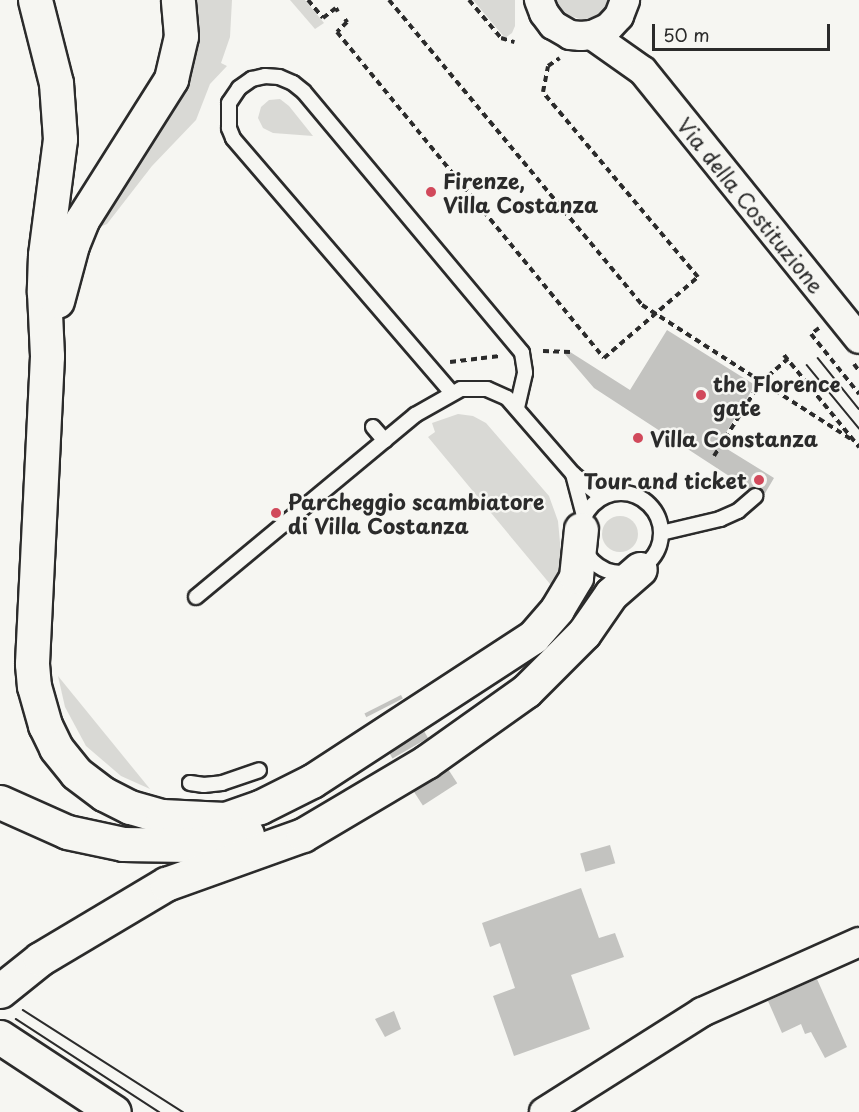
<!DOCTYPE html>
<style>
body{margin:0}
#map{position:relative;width:859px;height:1112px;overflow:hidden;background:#f6f6f2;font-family:"Playpen Sans",sans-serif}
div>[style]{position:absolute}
.green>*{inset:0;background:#d9d9d5}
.round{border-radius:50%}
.building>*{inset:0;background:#c3c3c0;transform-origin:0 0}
.path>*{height:4px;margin-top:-2px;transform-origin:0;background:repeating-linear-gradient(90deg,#2b2b2b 0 6px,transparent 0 10.5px)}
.roads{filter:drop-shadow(2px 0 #2b2b2b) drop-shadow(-2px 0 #2b2b2b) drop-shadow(0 2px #2b2b2b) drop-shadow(0 -2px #2b2b2b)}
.service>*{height:14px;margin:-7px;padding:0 7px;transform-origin:7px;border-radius:7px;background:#f6f6f2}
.service>.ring{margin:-7px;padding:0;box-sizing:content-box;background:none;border:14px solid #f6f6f2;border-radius:50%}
.minor>*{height:28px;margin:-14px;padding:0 14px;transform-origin:14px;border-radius:14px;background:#f6f6f2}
.tertiary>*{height:33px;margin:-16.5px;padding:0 16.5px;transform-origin:16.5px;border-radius:16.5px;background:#f6f6f2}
.motorway>*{height:33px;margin:-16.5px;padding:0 16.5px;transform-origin:16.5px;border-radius:16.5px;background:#f6f6f2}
.tram>*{height:1.5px;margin:-0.75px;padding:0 0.75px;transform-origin:0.75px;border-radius:0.75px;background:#2b2b2b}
.dots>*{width:16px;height:16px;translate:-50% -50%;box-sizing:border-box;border:3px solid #f6f6f2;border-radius:50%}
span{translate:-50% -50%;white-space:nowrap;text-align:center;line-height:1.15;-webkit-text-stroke:5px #f6f6f2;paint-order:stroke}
.poi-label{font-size:21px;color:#2b2b2b;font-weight:700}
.left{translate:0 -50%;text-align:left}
.right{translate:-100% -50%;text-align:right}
.street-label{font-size:21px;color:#2b2b2b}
.scale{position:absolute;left:652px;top:24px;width:178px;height:27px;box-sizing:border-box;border:3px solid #2b2b2b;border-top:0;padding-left:8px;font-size:18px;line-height:21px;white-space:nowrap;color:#2b2b2b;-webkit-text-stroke:4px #f6f6f2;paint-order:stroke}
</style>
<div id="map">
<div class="green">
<i style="clip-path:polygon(195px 0,232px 0,230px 37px,221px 63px,227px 66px,210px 84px,196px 120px,152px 166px,107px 224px,102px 226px,101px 222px,179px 97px,195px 43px)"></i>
<i style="clip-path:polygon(290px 0,305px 0,324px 23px,315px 29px)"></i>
<i style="clip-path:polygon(473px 0,515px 0,515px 26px,512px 33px,505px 38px)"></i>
<i style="clip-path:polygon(555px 0,609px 0,601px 14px,583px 20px,564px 14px)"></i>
<i style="clip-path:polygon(280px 99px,289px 106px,313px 136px,273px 133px,263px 128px,258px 118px,261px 107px,269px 100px)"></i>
<i style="clip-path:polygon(458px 414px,473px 416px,486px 423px,549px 496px,558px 521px,562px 564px,555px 590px,428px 437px,435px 432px,432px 423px)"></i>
<i class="round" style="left:602px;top:516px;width:36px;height:36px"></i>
<i style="clip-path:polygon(58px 676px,150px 789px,121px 776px,86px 746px,65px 707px)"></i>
</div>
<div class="building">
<i style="clip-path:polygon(667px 330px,755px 385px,719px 444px,774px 478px,764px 495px,758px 488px,749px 489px,594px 388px,564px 353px,567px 350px,630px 390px)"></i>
<i style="left:401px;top:695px;width:4px;height:41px;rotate:63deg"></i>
<i style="left:424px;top:731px;width:8px;height:41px;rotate:60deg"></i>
<i style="left:448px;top:769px;width:17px;height:41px;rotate:57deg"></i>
<i style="left:610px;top:845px;width:19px;height:31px;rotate:74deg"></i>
<i style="clip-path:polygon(581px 888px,599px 938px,615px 933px,624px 957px,571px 975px,590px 1029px,514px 1056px,493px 996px,515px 988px,500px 943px,490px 947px,482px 923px)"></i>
<i style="clip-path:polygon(817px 979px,847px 1047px,825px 1058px,811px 1032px,805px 1034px,801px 1024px,782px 1033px,768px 1001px)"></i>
<i style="clip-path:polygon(394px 1011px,401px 1029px,385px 1037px,375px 1019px)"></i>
</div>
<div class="path">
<i style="left:308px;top:0;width:23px;rotate:50deg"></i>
<i style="left:323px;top:18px;width:16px;rotate:-38deg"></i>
<i style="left:336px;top:8px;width:4px;rotate:63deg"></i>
<i style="left:389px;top:0;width:396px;rotate:50.3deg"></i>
<i style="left:642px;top:305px;width:252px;rotate:32.7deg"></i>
<i style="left:469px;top:0;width:50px;rotate:49.9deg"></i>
<i style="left:501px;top:38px;width:14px;rotate:17deg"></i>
<i style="left:345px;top:19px;width:4px;rotate:56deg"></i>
<i style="left:347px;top:22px;width:14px;rotate:135deg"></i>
<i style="left:337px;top:32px;width:421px;rotate:50.7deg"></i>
<i style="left:604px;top:358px;width:124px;rotate:-40.8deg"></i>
<i style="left:698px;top:277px;width:241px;rotate:-130deg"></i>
<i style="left:543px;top:92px;width:26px;rotate:-79deg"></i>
<i style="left:548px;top:66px;width:14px;rotate:-34deg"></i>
<i style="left:819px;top:328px;width:10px;rotate:143deg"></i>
<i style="left:811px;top:334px;width:77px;rotate:51.3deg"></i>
<i style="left:543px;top:351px;width:27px;rotate:2deg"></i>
<i style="left:784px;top:355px;width:119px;rotate:50.8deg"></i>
<i style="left:450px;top:362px;width:50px;rotate:-6.8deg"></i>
<i style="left:854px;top:364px;width:9px;rotate:54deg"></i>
<i style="left:714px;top:456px;width:86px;rotate:-57.8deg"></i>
<i style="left:760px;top:383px;width:37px;rotate:-41deg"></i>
</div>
<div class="roads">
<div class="service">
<i style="left:452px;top:393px;width:336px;rotate:-130.7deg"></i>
<i style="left:233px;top:138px;width:11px;rotate:-112deg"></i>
<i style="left:229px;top:128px;width:25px;rotate:-90deg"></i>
<i style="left:229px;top:103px;width:18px;rotate:-56deg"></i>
<i style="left:239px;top:88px;width:16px;rotate:-35deg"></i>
<i style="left:252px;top:79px;width:13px;rotate:-13deg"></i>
<i style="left:265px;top:76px;width:14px;rotate:4deg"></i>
<i style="left:279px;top:77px;width:15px;rotate:23deg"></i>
<i style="left:293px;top:83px;width:14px;rotate:39deg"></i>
<i style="left:304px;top:92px;width:340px;rotate:50.1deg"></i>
<i style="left:522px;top:353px;width:20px;rotate:81deg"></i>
<i style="left:525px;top:373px;width:36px;rotate:103deg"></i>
<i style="left:373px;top:427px;width:18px;rotate:49deg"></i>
<i style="left:573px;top:474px;width:43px;rotate:75.3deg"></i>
<i class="ring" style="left:581px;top:493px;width:66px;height:66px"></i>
<i style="left:661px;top:533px;width:61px;rotate:-13.3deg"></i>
<i style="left:720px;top:519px;width:20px;rotate:-24deg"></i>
<i style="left:738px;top:511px;width:23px;rotate:-41deg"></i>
<i style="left:196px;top:597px;width:285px;rotate:-39.7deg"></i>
<i style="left:415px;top:415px;width:53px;rotate:-29.5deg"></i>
<i style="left:461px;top:389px;width:26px"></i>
<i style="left:487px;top:389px;width:22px;rotate:24deg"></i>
<i style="left:507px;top:398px;width:101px;rotate:49deg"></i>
<i style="left:573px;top:474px;width:36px;rotate:39deg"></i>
<i style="left:190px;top:783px;width:14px;rotate:8deg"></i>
<i style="left:204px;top:785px;width:18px;rotate:-6deg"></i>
<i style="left:222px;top:783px;width:39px;rotate:-19deg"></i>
</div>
<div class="minor">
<i style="left:539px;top:0;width:14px;rotate:69deg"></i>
<i style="left:544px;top:13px;width:15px;rotate:53deg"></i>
<i style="left:553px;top:25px;width:20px;rotate:30deg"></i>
<i style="left:570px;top:35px;width:11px;rotate:5deg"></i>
<i style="left:581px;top:36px;width:11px;rotate:-5deg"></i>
<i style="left:592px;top:35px;width:17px;rotate:-24deg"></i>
<i style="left:608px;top:28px;width:16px;rotate:-47deg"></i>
<i style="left:619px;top:16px;width:17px;rotate:-69deg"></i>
<i style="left:592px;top:35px;width:62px;rotate:35.2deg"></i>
<i style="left:643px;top:71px;width:344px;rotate:51.1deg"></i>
<i style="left:544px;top:1112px;width:187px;rotate:-32.3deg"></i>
<i style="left:702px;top:1012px;width:172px;rotate:-24deg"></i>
</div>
<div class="tertiary">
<i style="left:0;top:1037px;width:136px;rotate:33.3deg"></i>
</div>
<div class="motorway">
<i style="left:35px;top:0;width:86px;rotate:75.8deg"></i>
<i style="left:56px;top:83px;width:56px;rotate:85.9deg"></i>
<i style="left:60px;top:139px;width:117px;rotate:97.4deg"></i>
<i style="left:45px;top:255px;width:37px;rotate:92deg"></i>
<i style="left:44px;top:292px;width:64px;rotate:87.3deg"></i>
<i style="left:47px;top:356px;width:308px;rotate:92.8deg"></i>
<i style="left:32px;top:664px;width:22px;rotate:85deg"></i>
<i style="left:34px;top:686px;width:41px;rotate:74.2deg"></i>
<i style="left:45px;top:725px;width:25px;rotate:64deg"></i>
<i style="left:56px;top:748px;width:32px;rotate:51deg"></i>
<i style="left:76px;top:773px;width:35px;rotate:37deg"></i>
<i style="left:104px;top:794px;width:29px;rotate:27deg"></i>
<i style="left:130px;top:807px;width:33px;rotate:16deg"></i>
<i style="left:162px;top:816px;width:63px;rotate:2.7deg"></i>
<i style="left:225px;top:819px;width:37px;rotate:-19deg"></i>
<i style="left:260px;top:807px;width:58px;rotate:-26.6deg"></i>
<i style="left:312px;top:781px;width:264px;rotate:-33.1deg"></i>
<i style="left:533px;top:637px;width:37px;rotate:-49deg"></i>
<i style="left:557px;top:609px;width:37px;rotate:-59deg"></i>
<i style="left:576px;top:577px;width:48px;rotate:-84.1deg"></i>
<i style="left:57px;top:301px;width:58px;rotate:-75deg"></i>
<i style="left:72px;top:245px;width:27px;rotate:-68deg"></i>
<i style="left:82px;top:220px;width:167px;rotate:-57.7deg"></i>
<i style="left:171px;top:79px;width:44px;rotate:-76.9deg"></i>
<i style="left:181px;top:36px;width:36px;rotate:-95deg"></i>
<i style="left:0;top:802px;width:73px;rotate:24.1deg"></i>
<i style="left:67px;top:832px;width:57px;rotate:12.1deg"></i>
<i style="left:123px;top:844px;width:66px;rotate:0.9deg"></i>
<i style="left:189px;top:845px;width:59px;rotate:-10.7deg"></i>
<i style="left:0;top:991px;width:51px;rotate:-38.7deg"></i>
<i style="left:40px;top:959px;width:147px;rotate:-30.8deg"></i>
<i style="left:166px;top:884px;width:145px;rotate:-19.7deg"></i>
<i style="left:303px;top:835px;width:143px;rotate:-30.7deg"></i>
<i style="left:426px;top:762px;width:123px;rotate:-35.4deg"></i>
<i style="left:526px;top:691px;width:82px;rotate:-45deg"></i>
<i style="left:584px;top:633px;width:47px;rotate:-55.3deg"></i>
<i style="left:611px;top:594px;width:38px;rotate:-41deg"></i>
</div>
</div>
<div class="tram">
<i style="left:818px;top:358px;width:65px;rotate:51.2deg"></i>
<i style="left:807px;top:365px;width:82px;rotate:50.5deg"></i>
<i style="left:23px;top:1010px;width:190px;rotate:32.5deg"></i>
<i style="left:16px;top:1019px;width:171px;rotate:33deg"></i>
</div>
<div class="dots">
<i style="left:431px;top:192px;background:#d1495b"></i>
<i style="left:701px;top:395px;background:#d1495b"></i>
<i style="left:638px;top:438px;background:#d1495b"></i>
<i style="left:759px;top:480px;background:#d1495b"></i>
<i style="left:276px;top:513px;background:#d1495b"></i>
</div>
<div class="poi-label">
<span class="left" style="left:443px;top:192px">Firenze,<br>Villa Costanza</span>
<span class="left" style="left:713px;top:395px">the Florence<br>gate</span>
<span class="left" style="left:650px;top:438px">Villa Constanza</span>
<span class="right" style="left:747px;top:480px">Tour and ticket</span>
<span class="left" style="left:288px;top:513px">Parcheggio scambiatore<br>di Villa Costanza</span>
</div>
<div class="street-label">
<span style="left:751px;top:205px;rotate:51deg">Via della Costituzione</span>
</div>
<div class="scale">50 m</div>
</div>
